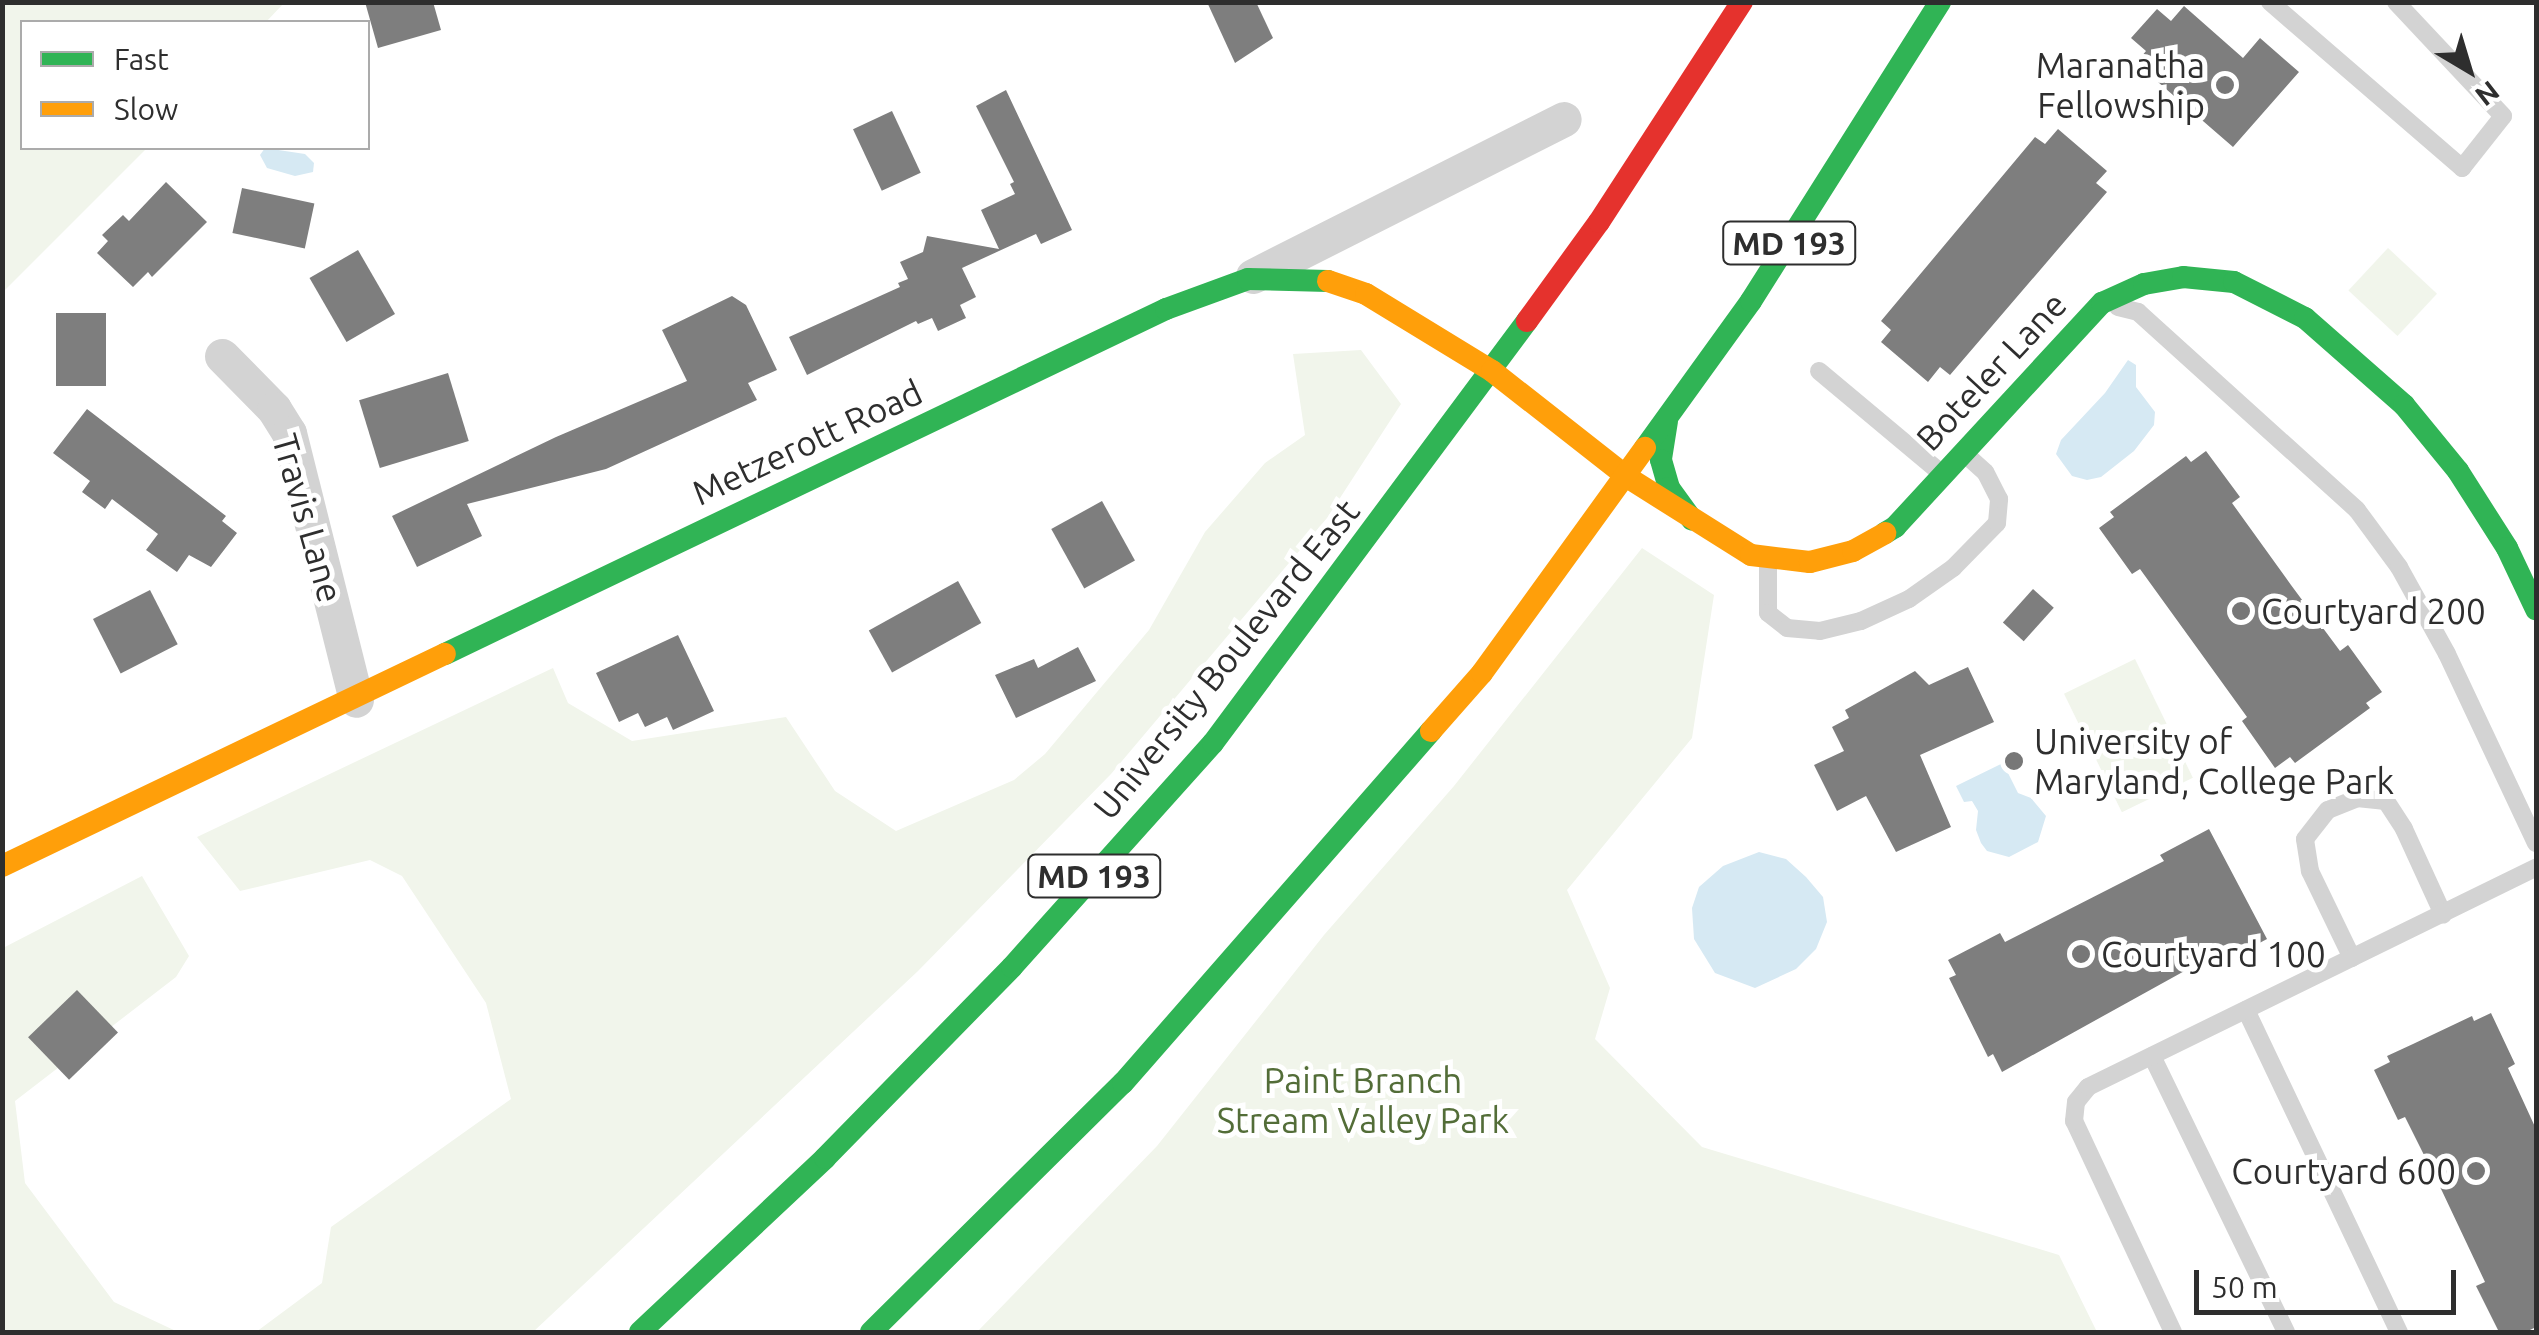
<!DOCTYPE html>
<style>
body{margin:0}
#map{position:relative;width:2539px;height:1335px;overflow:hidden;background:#fff;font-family:Ubuntu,sans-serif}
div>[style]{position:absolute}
.green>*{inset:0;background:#f1f5eb;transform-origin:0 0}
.water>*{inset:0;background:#d6e9f3}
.building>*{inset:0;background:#7e7e7e;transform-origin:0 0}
.lane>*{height:18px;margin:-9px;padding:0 9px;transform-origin:9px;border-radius:9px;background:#d3d3d3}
.street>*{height:35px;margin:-17.5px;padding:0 17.5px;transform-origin:17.5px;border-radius:17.5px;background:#d3d3d3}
.fast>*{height:22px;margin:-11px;padding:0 11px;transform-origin:11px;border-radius:11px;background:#30b455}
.slow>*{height:22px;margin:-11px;padding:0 11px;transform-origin:11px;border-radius:11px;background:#ff9f0a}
.jam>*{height:22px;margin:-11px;padding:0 11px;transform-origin:11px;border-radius:11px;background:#e5322d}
.dots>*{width:28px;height:28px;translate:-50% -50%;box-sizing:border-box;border:5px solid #fff;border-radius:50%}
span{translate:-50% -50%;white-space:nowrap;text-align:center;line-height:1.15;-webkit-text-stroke:10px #fff;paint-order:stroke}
.shield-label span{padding:2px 8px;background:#fff;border:2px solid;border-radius:8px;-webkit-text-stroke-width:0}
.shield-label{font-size:32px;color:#2e2e2e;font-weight:700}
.poi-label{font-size:35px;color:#2e2e2e}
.right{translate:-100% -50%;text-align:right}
.left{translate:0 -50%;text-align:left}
.street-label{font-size:35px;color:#2e2e2e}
.park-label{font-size:35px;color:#536d38}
.frame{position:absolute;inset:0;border:5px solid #2e2e2e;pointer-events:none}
.legend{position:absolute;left:20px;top:20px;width:350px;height:130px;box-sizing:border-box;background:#fff;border:2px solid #ababab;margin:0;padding:12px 18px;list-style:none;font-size:30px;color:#2e2e2e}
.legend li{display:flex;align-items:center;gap:20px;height:50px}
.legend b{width:50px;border:2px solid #ababab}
.north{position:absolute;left:2419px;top:20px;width:100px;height:100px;-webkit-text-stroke:8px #fff;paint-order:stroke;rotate:142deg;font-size:28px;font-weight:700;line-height:40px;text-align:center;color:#2e2e2e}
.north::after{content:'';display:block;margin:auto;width:35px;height:45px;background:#2e2e2e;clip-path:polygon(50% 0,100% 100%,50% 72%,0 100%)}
.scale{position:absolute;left:2194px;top:1270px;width:262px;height:45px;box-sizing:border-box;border:5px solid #2e2e2e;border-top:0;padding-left:12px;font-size:30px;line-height:35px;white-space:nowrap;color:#2e2e2e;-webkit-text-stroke:8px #fff;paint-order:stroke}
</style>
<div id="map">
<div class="green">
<i style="clip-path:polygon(3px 2px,284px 3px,266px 22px,22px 22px,22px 148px,147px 148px,3px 292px)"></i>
<i style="left:2388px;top:248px;width:67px;height:58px;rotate:43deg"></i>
<i style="clip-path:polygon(1361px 350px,1401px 404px,1327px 518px,1111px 774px,918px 971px,533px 1332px,256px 1332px,322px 1283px,331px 1227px,511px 1099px,486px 1003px,402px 876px,370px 860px,240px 891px,197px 837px,553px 668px,568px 703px,632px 741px,786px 717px,835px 791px,896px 831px,1014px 780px,1045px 754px,1149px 630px,1205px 532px,1265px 463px,1305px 435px,1293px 354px)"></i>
<i style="clip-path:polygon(1642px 548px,1714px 595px,1692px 738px,1567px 890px,1610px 988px,1595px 1039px,1702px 1147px,2059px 1255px,2097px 1332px,977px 1332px,1157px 1146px,1324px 935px,1454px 786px)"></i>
<i style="left:2135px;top:659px;width:132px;height:79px;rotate:64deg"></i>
<i style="clip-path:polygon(142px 876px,189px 956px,176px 977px,15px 1101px,25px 1183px,114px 1302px,178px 1332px,3px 1332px,3px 948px)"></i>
</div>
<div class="water">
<i style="clip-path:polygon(265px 148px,305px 154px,314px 163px,313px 172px,295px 176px,267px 168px,260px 155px)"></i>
<i style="clip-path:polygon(2128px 360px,2136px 365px,2136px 387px,2155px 412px,2154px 425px,2134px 451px,2101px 477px,2087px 480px,2072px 476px,2056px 454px,2061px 440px,2105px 393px)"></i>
<i style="clip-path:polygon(2003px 763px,2018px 793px,2031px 798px,2046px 816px,2038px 842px,2009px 857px,1987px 851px,1981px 843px,1976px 830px,1978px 811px,1972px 801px,1964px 802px,1956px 786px)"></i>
<i style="clip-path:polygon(1759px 852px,1786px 859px,1806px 877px,1823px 897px,1827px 922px,1816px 949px,1796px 969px,1755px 988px,1715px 973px,1694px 939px,1692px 908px,1699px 887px,1723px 866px)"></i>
</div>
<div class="building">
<i style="clip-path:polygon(365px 2px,433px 2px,441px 30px,378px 48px)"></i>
<i style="clip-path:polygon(1207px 2px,1256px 2px,1273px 38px,1235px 63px)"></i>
<i style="clip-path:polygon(2184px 6px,2243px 58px,2260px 38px,2299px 72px,2233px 147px,2136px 63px,2146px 51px,2131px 38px,2157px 9px,2171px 21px)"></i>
<i style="clip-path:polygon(1006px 90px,1072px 230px,1041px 244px,1036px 234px,962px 268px,976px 297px,960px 305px,966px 318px,938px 331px,932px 318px,918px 324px,916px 321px,807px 375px,789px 337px,900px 287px,898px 283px,908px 279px,900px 262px,923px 252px,927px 236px,999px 249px,981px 210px,1015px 194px,1010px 184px,1014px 182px,976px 106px)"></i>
<i style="left:892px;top:111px;width:68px;height:43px;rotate:65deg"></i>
<i style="clip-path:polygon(2058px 129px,2107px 171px,2096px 183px,2107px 192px,1950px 375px,1940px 367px,1928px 382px,1881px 342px,1891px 330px,1881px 321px,2035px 137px,2045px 144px)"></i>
<i style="clip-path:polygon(166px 182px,207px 222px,152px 277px,148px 272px,133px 287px,97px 253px,108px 241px,102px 235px,123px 215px,129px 221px)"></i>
<i style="left:242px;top:188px;width:74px;height:46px;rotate:12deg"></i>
<i style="left:358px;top:250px;width:74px;height:56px;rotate:60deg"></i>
<i style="clip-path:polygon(732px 296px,746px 305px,777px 370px,748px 383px,757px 400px,606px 469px,467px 504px,482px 536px,417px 567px,392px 516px,556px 437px,687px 381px,662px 330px)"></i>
<i style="left:56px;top:313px;width:50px;height:73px"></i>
<i style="left:448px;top:373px;width:71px;height:93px;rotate:73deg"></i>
<i style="clip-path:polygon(87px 409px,226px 516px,222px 521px,237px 533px,211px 567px,189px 555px,177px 572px,146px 550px,158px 534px,112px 499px,105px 509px,82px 492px,90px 481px,53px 453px)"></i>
<i style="clip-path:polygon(2206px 451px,2240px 497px,2232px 503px,2291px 585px,2340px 651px,2348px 645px,2382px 692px,2366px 703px,2370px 708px,2295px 763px,2290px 757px,2275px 768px,2242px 721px,2247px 717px,2140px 569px,2132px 574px,2099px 528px,2114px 517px,2110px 512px,2186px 456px,2191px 462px)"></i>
<i style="left:1102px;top:501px;width:68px;height:58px;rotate:61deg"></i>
<i style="left:958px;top:581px;width:48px;height:102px;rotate:61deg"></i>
<i style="left:2033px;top:589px;width:28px;height:45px;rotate:42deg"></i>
<i style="left:150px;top:590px;width:61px;height:64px;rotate:63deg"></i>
<i style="clip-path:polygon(678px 635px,714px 711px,673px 730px,667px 717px,645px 727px,638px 713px,619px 722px,596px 673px)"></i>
<i style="clip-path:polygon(1078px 647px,1096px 681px,1016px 718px,995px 675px,1034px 659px,1038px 668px)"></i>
<i style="clip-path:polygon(1968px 667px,1994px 722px,1920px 755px,1951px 827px,1896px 852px,1866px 796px,1837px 811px,1814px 765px,1844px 751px,1832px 727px,1849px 718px,1845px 710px,1915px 671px,1929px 685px)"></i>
<i style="clip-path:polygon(2209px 829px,2267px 939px,2222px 963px,2217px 953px,2002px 1072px,1993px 1054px,1988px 1057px,1949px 978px,1956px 975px,1948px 960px,2000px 933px,2005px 942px,2164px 861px,2160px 855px)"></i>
<i style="left:77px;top:990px;width:59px;height:68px;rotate:46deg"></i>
<i style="clip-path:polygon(2491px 1013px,2515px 1064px,2508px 1068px,2536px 1129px,2536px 1327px,2526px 1332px,2499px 1332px,2476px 1286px,2485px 1282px,2442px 1191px,2405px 1117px,2398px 1120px,2374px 1070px,2390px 1062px,2387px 1056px,2413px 1044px,2472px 1016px,2474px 1021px)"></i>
</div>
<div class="lane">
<i style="left:2270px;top:2px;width:254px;rotate:40.8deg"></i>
<i style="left:2462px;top:168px;width:66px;rotate:-51.7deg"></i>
<i style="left:2503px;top:116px;width:156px;rotate:-133.2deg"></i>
<i style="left:2118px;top:307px;width:21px;rotate:14deg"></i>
<i style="left:2138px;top:312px;width:295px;rotate:42.1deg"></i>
<i style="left:2357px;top:510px;width:71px;rotate:53.6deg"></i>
<i style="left:2399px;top:567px;width:99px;rotate:61.1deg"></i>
<i style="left:2447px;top:654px;width:209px;rotate:64.8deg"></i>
<i style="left:1819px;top:371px;width:159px;rotate:39.9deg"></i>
<i style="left:1768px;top:558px;width:55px;rotate:90deg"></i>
<i style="left:1768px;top:613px;width:24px;rotate:38deg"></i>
<i style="left:1787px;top:628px;width:33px;rotate:5deg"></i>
<i style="left:1820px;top:631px;width:42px;rotate:-13.7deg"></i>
<i style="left:1861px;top:621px;width:53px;rotate:-24.6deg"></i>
<i style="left:1909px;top:599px;width:54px;rotate:-35.2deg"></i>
<i style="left:1953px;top:568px;width:63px;rotate:-45.6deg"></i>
<i style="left:1997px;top:523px;width:24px;rotate:-85deg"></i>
<i style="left:1999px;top:499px;width:30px;rotate:-117deg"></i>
<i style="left:1985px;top:472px;width:28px;rotate:-138deg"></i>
<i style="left:2352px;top:958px;width:97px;rotate:-115.8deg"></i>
<i style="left:2310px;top:871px;width:32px;rotate:-99deg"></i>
<i style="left:2305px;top:839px;width:37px;rotate:-52deg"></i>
<i style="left:2328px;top:810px;width:31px;rotate:-22deg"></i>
<i style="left:2357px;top:798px;width:29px;rotate:6deg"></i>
<i style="left:2386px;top:801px;width:33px;rotate:57deg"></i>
<i style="left:2404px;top:829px;width:94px;rotate:65.4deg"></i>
<i style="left:2246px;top:1010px;width:357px;rotate:64.6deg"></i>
<i style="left:2152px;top:1056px;width:307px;rotate:64.1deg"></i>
<i style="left:2173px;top:1332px;width:233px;rotate:-115.1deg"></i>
<i style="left:2074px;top:1121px;width:19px;rotate:-84deg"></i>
<i style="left:2076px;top:1102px;width:19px;rotate:-51deg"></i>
<i style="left:2088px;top:1087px;width:499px;rotate:-26.1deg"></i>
</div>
<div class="street">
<i style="left:1253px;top:276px;width:348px;rotate:-26.8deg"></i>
<i style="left:222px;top:356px;width:74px;rotate:45.5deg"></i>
<i style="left:274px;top:409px;width:28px;rotate:58deg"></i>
<i style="left:289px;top:433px;width:275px;rotate:75.9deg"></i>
</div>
<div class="fast">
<i style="left:1667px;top:421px;width:39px;rotate:99deg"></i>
<i style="left:1661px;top:460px;width:29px;rotate:74deg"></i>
<i style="left:1669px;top:488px;width:39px;rotate:54deg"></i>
<i style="left:1645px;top:448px;width:181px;rotate:-54.2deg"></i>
<i style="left:1751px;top:301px;width:354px;rotate:-57.7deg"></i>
<i style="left:1885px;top:533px;width:12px;rotate:-31deg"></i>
<i style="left:1895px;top:527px;width:305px;rotate:-47.3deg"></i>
<i style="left:2102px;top:303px;width:46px;rotate:-24.3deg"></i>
<i style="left:2144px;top:284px;width:40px;rotate:-10deg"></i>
<i style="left:2183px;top:277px;width:51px;rotate:5.6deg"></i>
<i style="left:2234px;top:282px;width:80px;rotate:26.9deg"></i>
<i style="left:2305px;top:318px;width:132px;rotate:41.3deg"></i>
<i style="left:2404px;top:405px;width:85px;rotate:50.7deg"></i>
<i style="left:2458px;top:471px;width:91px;rotate:57.5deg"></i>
<i style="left:2507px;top:548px;width:68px;rotate:64.6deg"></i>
<i style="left:445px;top:654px;width:799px;rotate:-25.57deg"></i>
<i style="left:1166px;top:309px;width:87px;rotate:-20.1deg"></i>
<i style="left:1248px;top:279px;width:80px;rotate:1.4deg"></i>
<i style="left:640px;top:1332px;width:254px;rotate:-43.2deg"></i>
<i style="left:825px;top:1158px;width:267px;rotate:-45.6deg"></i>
<i style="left:1012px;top:967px;width:301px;rotate:-48.1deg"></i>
<i style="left:1213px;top:743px;width:526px;rotate:-53.35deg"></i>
<i style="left:871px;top:1332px;width:354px;rotate:-44.7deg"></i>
<i style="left:1123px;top:1083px;width:468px;rotate:-48.8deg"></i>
</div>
<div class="slow">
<i style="left:1328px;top:281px;width:40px;rotate:18.9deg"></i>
<i style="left:1366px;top:294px;width:148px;rotate:31.4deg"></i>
<i style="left:1492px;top:371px;width:172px;rotate:38.1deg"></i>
<i style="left:1627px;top:477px;width:146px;rotate:32.2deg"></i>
<i style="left:1751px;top:555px;width:59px;rotate:6.8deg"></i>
<i style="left:1810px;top:562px;width:44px;rotate:-14.3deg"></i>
<i style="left:1853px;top:551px;width:37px;rotate:-29deg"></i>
<i style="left:1431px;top:731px;width:77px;rotate:-48.7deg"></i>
<i style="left:1482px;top:673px;width:278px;rotate:-54.1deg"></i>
<i style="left:2px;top:866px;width:491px;rotate:-25.6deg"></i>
</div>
<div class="jam">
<i style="left:1527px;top:321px;width:122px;rotate:-54deg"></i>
<i style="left:1599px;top:222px;width:262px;rotate:-57deg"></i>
</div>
<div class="dots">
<i style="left:2225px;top:85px;background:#777"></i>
<i style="left:2241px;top:611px;background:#777"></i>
<i style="left:2014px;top:761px;background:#777"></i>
<i style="left:2081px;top:954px;background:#777"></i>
<i style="left:2476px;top:1171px;background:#777"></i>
</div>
<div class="shield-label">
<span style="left:1789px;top:243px">MD 193</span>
<span style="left:1094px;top:876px">MD 193</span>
</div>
<div class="poi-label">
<span class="right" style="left:2205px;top:85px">Maranatha<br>Fellowship</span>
<span class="left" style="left:2261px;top:611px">Courtyard 200</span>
<span class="left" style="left:2034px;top:761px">University of<br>Maryland, College Park</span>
<span class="left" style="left:2101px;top:954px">Courtyard 100</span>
<span class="right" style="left:2456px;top:1171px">Courtyard 600</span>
</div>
<div class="street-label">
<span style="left:1991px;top:371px;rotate:-47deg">Boteler Lane</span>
<span style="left:807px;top:442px;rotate:-25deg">Metzerott Road</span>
<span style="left:308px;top:518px;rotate:74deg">Travis Lane</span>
<span style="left:1226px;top:659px;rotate:-51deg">University Boulevard East</span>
</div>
<div class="park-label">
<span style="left:1363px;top:1100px">Paint Branch<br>Stream Valley Park</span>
</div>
<div class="frame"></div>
<ul class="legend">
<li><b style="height:12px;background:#30b455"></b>Fast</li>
<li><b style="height:12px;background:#ff9f0a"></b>Slow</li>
</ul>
<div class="north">N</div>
<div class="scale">50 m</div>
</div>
